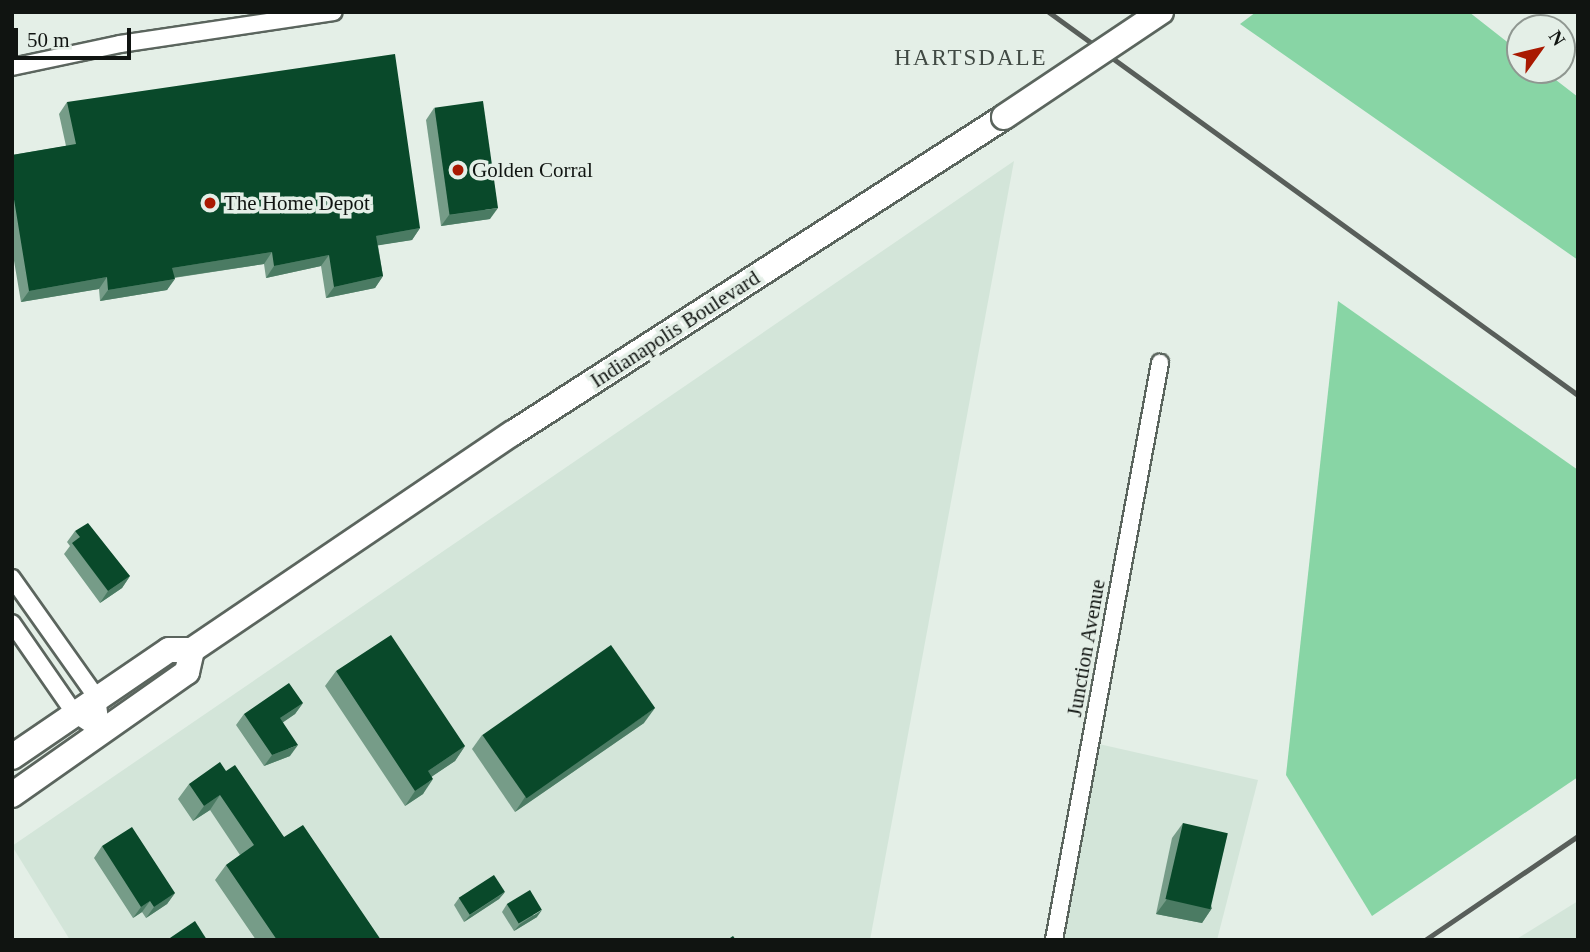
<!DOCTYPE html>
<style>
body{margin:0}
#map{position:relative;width:1590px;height:952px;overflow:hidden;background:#e4efe7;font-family:"Times New Roman",serif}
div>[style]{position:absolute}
.built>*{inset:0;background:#d3e5d9}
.green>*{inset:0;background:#88d5a5}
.roads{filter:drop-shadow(2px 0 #5b655e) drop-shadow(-2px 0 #5b655e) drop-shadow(0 2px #5b655e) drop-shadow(0 -2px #5b655e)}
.minor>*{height:16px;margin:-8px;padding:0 8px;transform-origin:8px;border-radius:8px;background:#fff}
.highway>*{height:24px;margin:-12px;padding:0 12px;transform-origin:12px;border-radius:12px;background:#fff}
.rail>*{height:4.5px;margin:-2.25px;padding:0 2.25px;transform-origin:2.25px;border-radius:2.25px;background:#585e5a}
.bridges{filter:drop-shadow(2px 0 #5b655e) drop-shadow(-2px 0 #5b655e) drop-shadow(0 2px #5b655e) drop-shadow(0 -2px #5b655e)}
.highway-bridge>*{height:24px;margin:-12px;padding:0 12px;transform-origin:12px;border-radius:12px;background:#fff}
.wall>*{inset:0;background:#769c88}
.shaded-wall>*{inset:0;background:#4b7b63}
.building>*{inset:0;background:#09492a;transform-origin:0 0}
.dots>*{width:19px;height:19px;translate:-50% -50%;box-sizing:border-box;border:4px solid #e4efe7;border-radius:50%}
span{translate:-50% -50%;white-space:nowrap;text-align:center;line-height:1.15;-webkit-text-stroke:7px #e4efe7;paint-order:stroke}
.poi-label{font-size:21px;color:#101411}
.left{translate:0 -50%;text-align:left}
.street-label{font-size:21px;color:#101411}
.neighbourhood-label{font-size:23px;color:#414a44;letter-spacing:2px}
.frame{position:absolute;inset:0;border:14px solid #101411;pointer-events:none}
.north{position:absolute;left:1506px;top:14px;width:70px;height:70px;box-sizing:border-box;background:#e4efe7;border:2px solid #8f9791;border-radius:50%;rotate:56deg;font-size:19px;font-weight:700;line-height:28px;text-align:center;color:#101411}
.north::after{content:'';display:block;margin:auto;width:24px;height:32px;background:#a91901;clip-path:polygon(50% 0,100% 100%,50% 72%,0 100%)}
.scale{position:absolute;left:14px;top:28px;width:117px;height:32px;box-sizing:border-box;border:4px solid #101411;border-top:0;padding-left:9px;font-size:21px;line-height:24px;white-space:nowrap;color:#101411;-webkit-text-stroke:5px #e4efe7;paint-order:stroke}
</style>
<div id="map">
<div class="built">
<i style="clip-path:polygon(1014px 161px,870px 940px,70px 940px,12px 846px)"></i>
<i style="clip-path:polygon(1090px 742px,1258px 780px,1217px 940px,1054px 940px)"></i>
<i style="clip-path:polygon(1578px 901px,1578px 940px,1515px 940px)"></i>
</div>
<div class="green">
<i style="clip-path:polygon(1256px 12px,1469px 12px,1520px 52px,1520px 70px,1543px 70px,1578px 97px,1578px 260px,1240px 24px)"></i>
<i style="clip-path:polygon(1338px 301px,1578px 470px,1578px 777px,1372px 916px,1286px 775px)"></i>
</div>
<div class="roads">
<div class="minor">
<i style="left:12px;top:67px;width:110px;rotate:-12deg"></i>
<i style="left:120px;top:44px;width:216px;rotate:-8.5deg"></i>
<i style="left:12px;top:578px;width:147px;rotate:54.7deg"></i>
<i style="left:97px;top:698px;width:34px;rotate:82deg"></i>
<i style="left:12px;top:623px;width:111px;rotate:55.3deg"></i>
<i style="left:75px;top:714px;width:32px;rotate:34deg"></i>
<i style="left:1054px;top:940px;width:587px;rotate:-79.59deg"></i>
</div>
<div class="highway">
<i style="left:12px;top:757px;width:190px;rotate:-34.3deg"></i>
<i style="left:169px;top:650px;width:23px"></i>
<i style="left:192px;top:650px;width:387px;rotate:-34.1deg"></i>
<i style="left:513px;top:433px;width:584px;rotate:-32.76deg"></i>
<i style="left:12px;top:795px;width:214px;rotate:-35.1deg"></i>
<i style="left:187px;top:672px;width:23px;rotate:-77deg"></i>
</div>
</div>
<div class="rail">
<i style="left:1049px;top:12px;width:653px;rotate:35.9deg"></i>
<i style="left:1425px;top:940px;width:185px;rotate:-34.2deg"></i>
</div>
<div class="bridges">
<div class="highway-bridge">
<i style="left:1004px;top:117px;width:189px;rotate:-33.8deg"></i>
</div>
</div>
<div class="wall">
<i style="clip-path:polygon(67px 102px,420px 228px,412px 240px,378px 245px,383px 276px,375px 288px,326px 298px,321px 266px,266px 278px,264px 264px,174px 278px,167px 290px,100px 301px,99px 289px,21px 302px,12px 249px,12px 155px,66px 146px,59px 114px)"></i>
<i style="clip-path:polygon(434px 108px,490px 219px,441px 226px,426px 120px)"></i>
<i style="clip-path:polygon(75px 531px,130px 576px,122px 588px,100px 603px,64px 554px,70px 546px,67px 542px)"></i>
<i style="clip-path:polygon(336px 671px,465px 746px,455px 761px,432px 776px,423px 794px,405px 806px,325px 686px)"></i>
<i style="clip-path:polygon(303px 703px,295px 714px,283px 722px,290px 756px,264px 766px,236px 725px,244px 714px)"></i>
<i style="clip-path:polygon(644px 723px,515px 812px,472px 749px,482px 735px)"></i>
<i style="clip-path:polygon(226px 771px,284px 837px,381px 940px,256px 940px,215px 880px,226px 865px,240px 855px,210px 810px,193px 821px,178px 799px,189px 784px)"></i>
<i style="clip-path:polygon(1183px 823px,1212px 908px,1202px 923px,1156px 914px,1172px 838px)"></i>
<i style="clip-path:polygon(102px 846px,175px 893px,167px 904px,146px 918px,142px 912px,133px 918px,94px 858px)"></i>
<i style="clip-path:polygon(505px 892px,499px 899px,464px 922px,454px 905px,459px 898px)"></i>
<i style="clip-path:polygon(507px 904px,537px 917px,514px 931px,502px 912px)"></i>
</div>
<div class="shaded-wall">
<i style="clip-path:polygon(498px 208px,490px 219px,441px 226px,449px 215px)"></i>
<i style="clip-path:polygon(420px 228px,412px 240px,368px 247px,376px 236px)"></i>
<i style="clip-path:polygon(272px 252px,264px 264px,164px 279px,172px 268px)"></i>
<i style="clip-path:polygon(329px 255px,321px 266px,266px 278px,274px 266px)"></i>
<i style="clip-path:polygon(383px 276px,375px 288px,326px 298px,334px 287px)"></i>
<i style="clip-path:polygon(107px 277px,99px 289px,21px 302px,29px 291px)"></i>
<i style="clip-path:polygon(175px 279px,167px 290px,100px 301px,108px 290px)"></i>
<i style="clip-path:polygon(130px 576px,122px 588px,100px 603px,108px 591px)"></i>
<i style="clip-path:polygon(303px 703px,295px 714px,272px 730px,280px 718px)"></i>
<i style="clip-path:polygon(655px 708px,644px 723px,515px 812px,525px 797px)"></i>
<i style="clip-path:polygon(298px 745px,290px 756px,264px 766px,272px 755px)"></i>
<i style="clip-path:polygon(465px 746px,455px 761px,418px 786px,428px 771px)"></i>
<i style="clip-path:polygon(433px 779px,423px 794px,405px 806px,415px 791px)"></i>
<i style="clip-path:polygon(220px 795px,210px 810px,193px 821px,204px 806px)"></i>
<i style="clip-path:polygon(505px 892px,499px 899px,464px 922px,470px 915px)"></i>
<i style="clip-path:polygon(175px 893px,167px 904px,146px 918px,154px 907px)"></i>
<i style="clip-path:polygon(1167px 899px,1212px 908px,1202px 923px,1156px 914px)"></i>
<i style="clip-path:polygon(150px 901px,142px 912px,133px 918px,141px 907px)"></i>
<i style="clip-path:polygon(542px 910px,537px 917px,514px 931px,520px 924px)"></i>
</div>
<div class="building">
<i style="clip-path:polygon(395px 54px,420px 228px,376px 236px,383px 276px,334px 287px,329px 255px,274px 266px,272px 252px,172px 268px,175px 279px,108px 290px,107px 277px,29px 291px,12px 187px,12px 155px,76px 144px,67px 102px)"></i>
<i style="left:483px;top:101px;width:108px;height:49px;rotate:82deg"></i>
<i style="clip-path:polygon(88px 523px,130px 576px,108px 591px,72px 543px,80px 537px,75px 531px)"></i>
<i style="clip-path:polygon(391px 635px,465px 746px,428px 771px,433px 779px,415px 791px,336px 671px)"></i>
<i style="left:611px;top:645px;width:77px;height:157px;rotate:55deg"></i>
<i style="clip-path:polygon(289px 683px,303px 703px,280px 718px,298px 745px,272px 755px,244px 714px)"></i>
<i style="clip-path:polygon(220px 762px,226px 771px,235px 765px,284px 837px,303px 825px,381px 940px,277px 940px,226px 865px,254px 845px,220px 795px,204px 806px,189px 784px)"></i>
<i style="left:1183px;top:823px;width:46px;height:78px;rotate:13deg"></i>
<i style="clip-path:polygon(132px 827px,175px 893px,154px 907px,150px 901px,141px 907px,102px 846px)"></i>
<i style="left:494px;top:875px;width:20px;height:42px;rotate:57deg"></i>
<i style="left:530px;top:890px;width:23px;height:27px;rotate:59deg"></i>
<i style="clip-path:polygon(195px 921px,207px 940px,167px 940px)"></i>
<i style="clip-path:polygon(733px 936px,736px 940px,727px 940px)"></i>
</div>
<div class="dots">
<i style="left:458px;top:170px;background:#a91901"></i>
<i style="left:210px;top:203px;background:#a91901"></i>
</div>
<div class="poi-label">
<span class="left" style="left:472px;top:170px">Golden Corral</span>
<span class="left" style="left:224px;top:203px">The Home Depot</span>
</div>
<div class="street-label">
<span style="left:675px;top:329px;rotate:-33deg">Indianapolis Boulevard</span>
<span style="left:1086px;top:648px;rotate:-80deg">Junction Avenue</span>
</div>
<div class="neighbourhood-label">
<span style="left:971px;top:58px">HARTSDALE</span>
</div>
<div class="frame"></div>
<div class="north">N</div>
<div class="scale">50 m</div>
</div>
